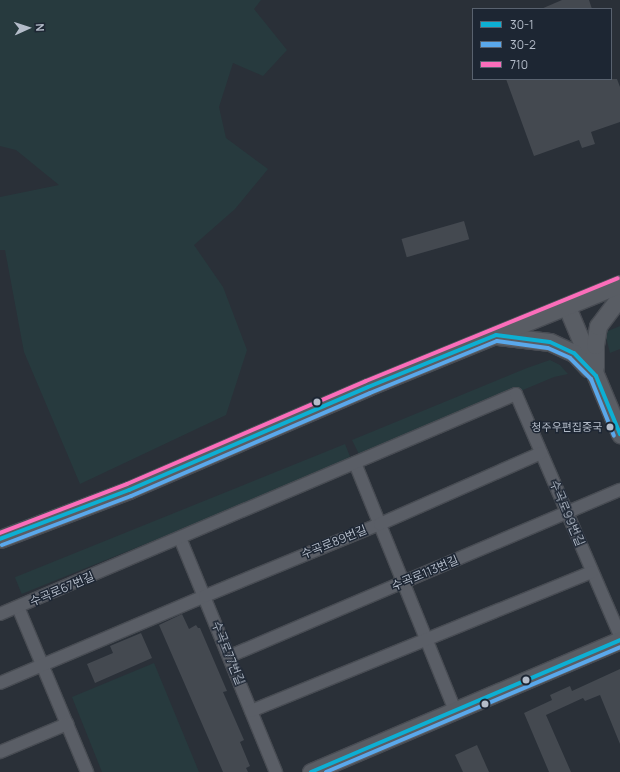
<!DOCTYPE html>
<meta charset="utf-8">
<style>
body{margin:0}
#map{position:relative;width:620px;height:772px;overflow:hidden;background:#2a3038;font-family:Manrope,"Noto Sans KR",sans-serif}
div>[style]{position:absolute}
.green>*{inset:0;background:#273a3e;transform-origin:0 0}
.building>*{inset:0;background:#444950;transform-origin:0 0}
.roads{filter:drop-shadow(1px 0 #484c53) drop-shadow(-1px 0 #484c53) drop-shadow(0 1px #484c53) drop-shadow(0 -1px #484c53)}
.street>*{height:12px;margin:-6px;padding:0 6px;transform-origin:6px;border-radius:6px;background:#5a5e66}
.secondary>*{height:17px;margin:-8.5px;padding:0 8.5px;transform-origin:8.5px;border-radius:8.5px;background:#595d64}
.bus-1>*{height:4px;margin:-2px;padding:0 2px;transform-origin:2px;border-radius:2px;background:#0dafd3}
.bus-2>*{height:4px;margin:-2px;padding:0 2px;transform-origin:2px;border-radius:2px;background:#5aa8eb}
.bus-3>*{height:4px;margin:-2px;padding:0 2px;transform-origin:2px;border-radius:2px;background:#fb6dba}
.dots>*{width:11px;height:11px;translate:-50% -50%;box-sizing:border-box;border:2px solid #1d2633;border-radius:50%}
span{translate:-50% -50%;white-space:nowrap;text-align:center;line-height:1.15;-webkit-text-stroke:3px #1d2633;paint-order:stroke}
.bus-label{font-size:11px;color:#b4bcc9}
.right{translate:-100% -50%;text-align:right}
.street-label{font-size:12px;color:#b4bcc9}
.legend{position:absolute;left:472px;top:8px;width:140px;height:72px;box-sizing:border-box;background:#1d2633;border:1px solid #59626f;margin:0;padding:5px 7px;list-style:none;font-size:12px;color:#b4bcc9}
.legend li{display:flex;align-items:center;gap:8px;height:20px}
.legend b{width:20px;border:1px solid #59626f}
.north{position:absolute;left:8px;top:8px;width:40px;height:40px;-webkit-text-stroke:3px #1d2633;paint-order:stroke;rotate:87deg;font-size:11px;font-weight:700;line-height:16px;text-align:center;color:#b4bcc9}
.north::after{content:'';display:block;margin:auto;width:14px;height:18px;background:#b4bcc9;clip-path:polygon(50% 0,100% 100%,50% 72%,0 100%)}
</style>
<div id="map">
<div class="green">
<i style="clip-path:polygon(0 0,261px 0,254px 9px,287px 50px,263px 76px,233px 63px,219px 107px,226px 138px,268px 169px,235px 209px,194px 245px,223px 287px,247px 350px,226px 415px,80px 484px,24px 352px,5px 250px,0 250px,0 197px,59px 185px,16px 150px,0 146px)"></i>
<i style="clip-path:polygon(620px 326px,620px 349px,610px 353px,606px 337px,608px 331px)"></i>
<i style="clip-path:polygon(550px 360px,560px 365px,568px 374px,554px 377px,361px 458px,352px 440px,527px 368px)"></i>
<i style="left:345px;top:444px;width:18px;height:356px;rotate:68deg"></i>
<i style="clip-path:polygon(154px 663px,199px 772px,102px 772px,72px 697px)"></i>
</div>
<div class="building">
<i style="clip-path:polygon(562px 0,589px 0,592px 9px,541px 9px)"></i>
<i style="clip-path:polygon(506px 79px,617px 79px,620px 87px,620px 122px,591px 132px,595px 144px,582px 148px,579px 140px,534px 156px)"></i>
<i style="left:464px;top:221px;width:19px;height:65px;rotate:74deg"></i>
<i style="clip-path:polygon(182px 614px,189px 629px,196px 625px,198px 628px,200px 628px,227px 691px,223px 692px,244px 740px,240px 742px,250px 766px,246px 768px,248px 772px,223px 772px,159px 625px)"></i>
<i style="clip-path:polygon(141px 633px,152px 658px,95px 683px,87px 664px,113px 653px,110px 646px)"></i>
<i style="clip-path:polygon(620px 669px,620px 744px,600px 695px,585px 701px,583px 698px,546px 715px,571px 772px,549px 772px,524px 713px,552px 700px,550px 695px,570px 686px,572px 691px)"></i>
<i style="clip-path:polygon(477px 745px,489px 772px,463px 772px,455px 755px)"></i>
</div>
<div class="roads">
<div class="street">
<i style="left:355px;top:463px;width:267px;rotate:68deg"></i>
<i style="left:180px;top:538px;width:253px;rotate:67.7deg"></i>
<i style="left:18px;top:607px;width:179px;rotate:67.3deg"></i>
<i style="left:0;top:614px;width:561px;rotate:-23.09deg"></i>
<i style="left:516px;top:394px;width:262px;rotate:66.7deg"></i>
<i style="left:230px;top:656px;width:424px;rotate:-23.1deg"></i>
<i style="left:0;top:683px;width:223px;rotate:-23deg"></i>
<i style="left:205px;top:596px;width:189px;rotate:-22.4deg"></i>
<i style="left:380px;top:524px;width:176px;rotate:-23.8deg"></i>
<i style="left:251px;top:711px;width:368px;rotate:-22.2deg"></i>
<i style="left:0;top:752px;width:73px;rotate:-22.7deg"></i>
</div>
<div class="secondary">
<i style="left:567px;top:307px;width:138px;rotate:67.3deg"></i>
<i style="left:498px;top:336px;width:52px;rotate:6.6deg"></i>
<i style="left:550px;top:342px;width:26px;rotate:25deg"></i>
<i style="left:574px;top:353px;width:21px;rotate:47deg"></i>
<i style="left:595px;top:367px;width:22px;rotate:-90deg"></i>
<i style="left:595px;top:345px;width:19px;rotate:-81deg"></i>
<i style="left:598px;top:326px;width:36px;rotate:-53deg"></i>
<i style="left:0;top:539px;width:138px;rotate:-20.8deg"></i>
<i style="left:129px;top:490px;width:260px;rotate:-23.3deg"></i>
<i style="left:368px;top:387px;width:272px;rotate:-22.2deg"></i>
<i style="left:311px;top:772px;width:336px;rotate:-23.1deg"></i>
</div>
</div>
<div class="bus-1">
<i style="left:0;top:539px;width:138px;rotate:-20.8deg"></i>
<i style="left:129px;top:490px;width:260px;rotate:-23.3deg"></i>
<i style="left:368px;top:387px;width:138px;rotate:-22.1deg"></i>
<i style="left:496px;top:335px;width:54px;rotate:7.4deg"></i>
<i style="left:550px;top:342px;width:26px;rotate:25deg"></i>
<i style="left:574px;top:353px;width:32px;rotate:46deg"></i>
<i style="left:596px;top:376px;width:63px;rotate:67.5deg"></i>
<i style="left:311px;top:772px;width:336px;rotate:-23.1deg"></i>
</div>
<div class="bus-2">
<i style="left:2px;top:545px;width:138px;rotate:-20.8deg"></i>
<i style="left:131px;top:496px;width:260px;rotate:-23.3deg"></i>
<i style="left:370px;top:393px;width:137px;rotate:-22.3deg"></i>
<i style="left:497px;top:341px;width:51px;rotate:7.8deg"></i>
<i style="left:548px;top:348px;width:24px;rotate:24deg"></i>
<i style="left:570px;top:358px;width:30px;rotate:45deg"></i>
<i style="left:591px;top:379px;width:61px;rotate:68deg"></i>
<i style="left:326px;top:772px;width:319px;rotate:-23deg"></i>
</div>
<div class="bus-3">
<i style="left:0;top:533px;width:136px;rotate:-21.1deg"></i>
<i style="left:127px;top:484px;width:260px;rotate:-23.3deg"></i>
<i style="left:366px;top:381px;width:272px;rotate:-22.2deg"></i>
</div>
<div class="dots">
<i style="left:317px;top:402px;background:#b4bcc9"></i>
<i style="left:610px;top:427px;background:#b4bcc9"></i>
<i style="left:526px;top:680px;background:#b4bcc9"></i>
<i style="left:485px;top:704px;background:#b4bcc9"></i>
</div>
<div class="bus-label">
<span class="right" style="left:602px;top:427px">청주우편집중국</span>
</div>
<div class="street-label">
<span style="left:567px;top:513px;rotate:67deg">수곡로99번길</span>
<span style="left:334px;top:542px;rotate:-22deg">수곡로89번길</span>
<span style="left:425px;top:573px;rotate:-23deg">수곡로113번길</span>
<span style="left:62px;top:589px;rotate:-23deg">수곡로67번길</span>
<span style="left:228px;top:653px;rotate:68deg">수곡로77번길</span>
</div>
<ul class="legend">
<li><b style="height:5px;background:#0dafd3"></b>30-1</li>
<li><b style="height:5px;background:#5aa8eb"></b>30-2</li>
<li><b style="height:5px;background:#fb6dba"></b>710</li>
</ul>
<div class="north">N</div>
</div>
